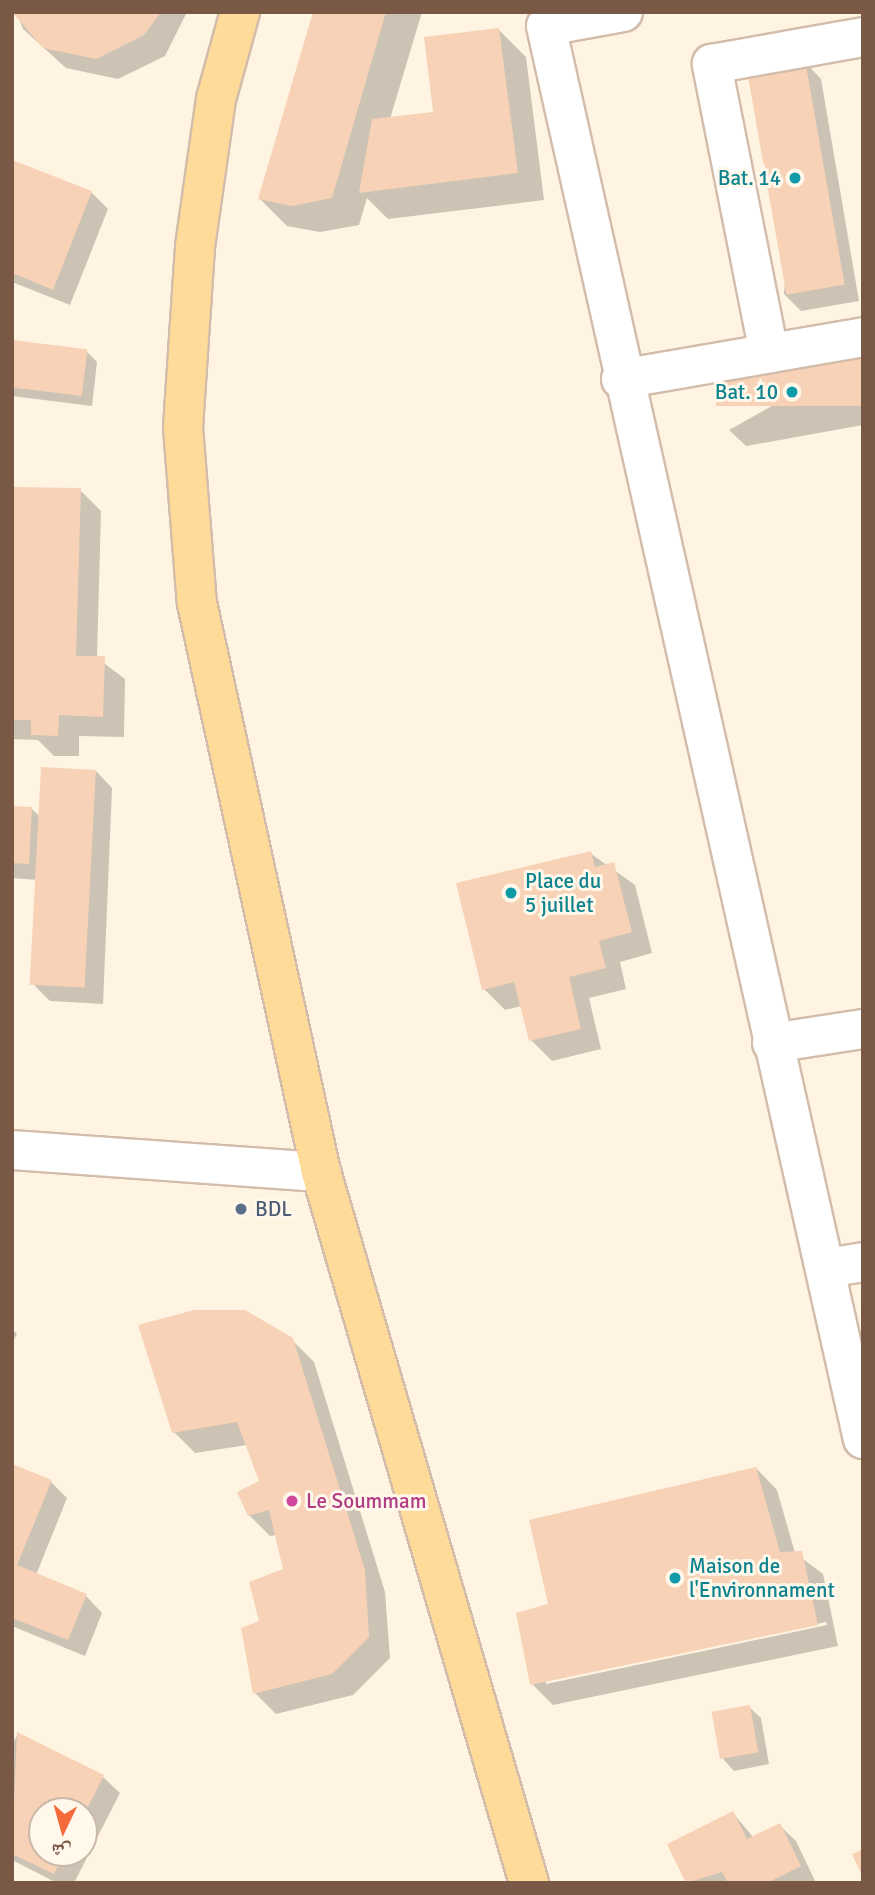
<!DOCTYPE html>
<meta charset="utf-8">
<style>
body{margin:0}
#map{position:relative;width:875px;height:1895px;overflow:hidden;background:#fff4e2;font-family:Signika,"Noto Naskh Arabic",sans-serif}
div>[style]{position:absolute}
.shadow>*{inset:0;background:#0003}
.building>*{inset:0;background:#f7d2b7;transform-origin:0 0}
.roads{filter:drop-shadow(2px 0 #d3bdaa) drop-shadow(-2px 0 #d3bdaa) drop-shadow(0 2px #d3bdaa) drop-shadow(0 -2px #d3bdaa)}
.minor>*{height:38px;margin:-19px;padding:0 19px;transform-origin:19px;border-radius:19px;background:#fff}
.major>*{height:38px;margin:-19px;padding:0 19px;transform-origin:19px;border-radius:19px;background:#ffdb99}
.dots>*{width:19px;height:19px;translate:-50% -50%;box-sizing:border-box;border:4px solid #fff8eb;border-radius:50%}
span{translate:-50% -50%;white-space:nowrap;text-align:center;line-height:1.15;-webkit-text-stroke:6px #fff8eb;paint-order:stroke}
.culture-label{font-size:21px;color:#0d838f}
.right{translate:-100% -50%;text-align:right}
.left{translate:0 -50%;text-align:left}
.service-label{font-size:21px;color:#4e5e75}
.hotel-label{font-size:21px;color:#b23c85}
.frame{position:absolute;inset:0;border:14px solid #795946;pointer-events:none}
.north{position:absolute;left:28px;top:1797px;width:70px;height:70px;box-sizing:border-box;background:#fff8eb;border:2px solid #c9b8a9;border-radius:50%;rotate:185deg;font-size:19px;font-weight:700;line-height:28px;text-align:center;color:#795946}
.north::after{content:'';display:block;margin:auto;width:24px;height:32px;background:#f5693b;clip-path:polygon(50% 0,100% 100%,50% 72%,0 100%)}
</style>
<div id="map">
<div class="shadow">
<i style="clip-path:polygon(16px 12px,187px 12px,165px 56px,118px 79px,66px 68px,23px 29px)"></i>
<i style="clip-path:polygon(315px 12px,422px 12px,390px 119px,435px 113px,499px 30px,526px 57px,544px 200px,388px 219px,367px 198px,359px 225px,320px 232px,287px 226px,260px 199px)"></i>
<i style="clip-path:polygon(805px 62px,821px 79px,859px 301px,801px 311px,784px 294px)"></i>
<i style="clip-path:polygon(12px 161px,91px 192px,108px 209px,70px 305px,12px 282px)"></i>
<i style="clip-path:polygon(12px 342px,86px 351px,97px 362px,92px 406px,12px 396px)"></i>
<i style="clip-path:polygon(863px 355px,863px 425px,746px 446px,729px 430px)"></i>
<i style="clip-path:polygon(13px 488px,80px 490px,101px 511px,97px 658px,125px 679px,124px 737px,79px 736px,79px 756px,54px 756px,38px 740px,12px 739px)"></i>
<i style="clip-path:polygon(96px 771px,112px 788px,103px 1004px,50px 1001px,33px 984px,38px 880px,12px 878px,12px 807px,32px 809px,41px 818px)"></i>
<i style="clip-path:polygon(590px 853px,635px 885px,652px 953px,620px 962px,626px 989px,589px 998px,601px 1049px,552px 1061px,531px 1040px,522px 1006px,505px 1010px,484px 989px)"></i>
<i style="clip-path:polygon(12px 1329px,17px 1334px,12px 1343px)"></i>
<i style="clip-path:polygon(292px 1340px,314px 1362px,385px 1592px,390px 1658px,353px 1695px,276px 1714px,255px 1693px,261px 1622px,285px 1570px,277px 1535px,270px 1536px,249px 1515px,261px 1481px,247px 1445px,195px 1453px,174px 1432px)"></i>
<i style="clip-path:polygon(12px 1466px,51px 1482px,67px 1498px,36px 1575px,86px 1596px,102px 1613px,85px 1656px,12px 1626px)"></i>
<i style="clip-path:polygon(evenodd,756px 1468px,777px 1490px,795px 1553px,823px 1574px,838px 1646px,553px 1705px,532px 1684px,550px 1605px,756px 1468px,826px 1622px,827px 1625px,546px 1684px,546px 1680px,826px 1622px)"></i>
<i style="clip-path:polygon(749px 1707px,761px 1718px,769px 1764px,734px 1771px,723px 1759px)"></i>
<i style="clip-path:polygon(evenodd,18px 1734px,103px 1777px,120px 1793px,74px 1883px,57px 1883px,12px 1860px,12px 1745px,18px 1734px,42px 1811px,84px 1811px,84px 1853px,42px 1853px,42px 1811px)"></i>
<i style="clip-path:polygon(733px 1813px,753px 1837px,779px 1825px,796px 1841px,816px 1883px,688px 1883px,669px 1845px)"></i>
</div>
<div class="building">
<i style="clip-path:polygon(12px 12px,161px 12px,144px 35px,96px 59px,43px 48px)"></i>
<i style="clip-path:polygon(313px 12px,386px 12px,332px 198px,292px 206px,258px 199px)"></i>
<i style="clip-path:polygon(499px 28px,518px 173px,359px 193px,372px 119px,433px 112px,424px 37px)"></i>
<i style="left:805px;top:60px;width:228px;height:59px;rotate:80deg"></i>
<i style="clip-path:polygon(12px 160px,92px 191px,53px 290px,12px 273px)"></i>
<i style="left:12px;top:340px;width:76px;height:47px;rotate:7deg"></i>
<i style="left:863px;top:354px;width:52px;height:147px;rotate:90deg"></i>
<i style="clip-path:polygon(12px 487px,81px 488px,76px 656px,105px 656px,103px 717px,59px 715px,58px 736px,31px 735px,31px 720px,12px 720px)"></i>
<i style="left:41px;top:767px;width:55px;height:218px;rotate:3deg"></i>
<i style="clip-path:polygon(12px 806px,32px 807px,29px 864px,12px 863px)"></i>
<i style="clip-path:polygon(591px 851px,595px 867px,614px 862px,632px 932px,599px 941px,606px 968px,569px 977px,581px 1029px,529px 1041px,514px 982px,482px 990px,456px 883px)"></i>
<i style="clip-path:polygon(194px 1310px,245px 1310px,293px 1338px,365px 1570px,369px 1637px,332px 1674px,253px 1694px,241px 1628px,259px 1621px,249px 1582px,283px 1569px,269px 1510px,248px 1516px,237px 1492px,259px 1481px,237px 1422px,172px 1433px,138px 1325px)"></i>
<i style="clip-path:polygon(12px 1464px,52px 1480px,17px 1565px,87px 1594px,68px 1640px,12px 1618px)"></i>
<i style="clip-path:polygon(756px 1467px,780px 1552px,802px 1551px,818px 1625px,530px 1685px,516px 1613px,548px 1604px,529px 1520px)"></i>
<i style="left:750px;top:1705px;width:48px;height:39px;rotate:80deg"></i>
<i style="clip-path:polygon(17px 1732px,104px 1775px,86px 1811px,42px 1811px,42px 1853px,64px 1853px,54px 1874px,12px 1854px)"></i>
<i style="clip-path:polygon(733px 1811px,747px 1839px,780px 1823px,801px 1866px,767px 1883px,728px 1883px,722px 1872px,686px 1883px,667px 1844px)"></i>
<i style="clip-path:polygon(863px 1849px,863px 1878px,852px 1854px)"></i>
</div>
<div class="roads">
<div class="minor">
<i style="left:623px;top:12px;width:78px;rotate:169.7deg"></i>
<i style="left:546px;top:26px;width:1448px;rotate:77.36deg"></i>
<i style="left:769px;top:353px;width:295px;rotate:-101.2deg"></i>
<i style="left:712px;top:64px;width:153px;rotate:-10.1deg"></i>
<i style="left:621px;top:379px;width:246px;rotate:-9.8deg"></i>
<i style="left:772px;top:1043px;width:92px;rotate:-8.7deg"></i>
<i style="left:12px;top:1150px;width:310px;rotate:4.1deg"></i>
<i style="left:826px;top:1268px;width:37px;rotate:-9deg"></i>
</div>
<div class="major">
<i style="left:240px;top:12px;width:90px;rotate:105.4deg"></i>
<i style="left:216px;top:99px;width:149px;rotate:98.1deg"></i>
<i style="left:195px;top:247px;width:180px;rotate:93.8deg"></i>
<i style="left:183px;top:427px;width:177px;rotate:85.5deg"></i>
<i style="left:197px;top:603px;width:582px;rotate:77.71deg"></i>
<i style="left:321px;top:1172px;width:741px;rotate:73.69deg"></i>
</div>
</div>
<div class="dots">
<i style="left:795px;top:178px;background:#0f9aa8"></i>
<i style="left:792px;top:392px;background:#0f9aa8"></i>
<i style="left:511px;top:893px;background:#0f9aa8"></i>
<i style="left:241px;top:1209px;background:#5c6f8a"></i>
<i style="left:292px;top:1501px;background:#d1479c"></i>
<i style="left:675px;top:1578px;background:#0f9aa8"></i>
</div>
<div class="culture-label">
<span class="right" style="left:781px;top:178px">Bat. 14</span>
<span class="right" style="left:778px;top:392px">Bat. 10</span>
<span class="left" style="left:525px;top:893px">Place du<br>5 juillet</span>
<span class="left" style="left:689px;top:1578px">Maison de<br>l'Environnament</span>
</div>
<div class="service-label">
<span class="left" style="left:255px;top:1209px">BDL</span>
</div>
<div class="hotel-label">
<span class="left" style="left:306px;top:1501px">Le Soummam</span>
</div>
<div class="frame"></div>
<div class="north">ش</div>
</div>
